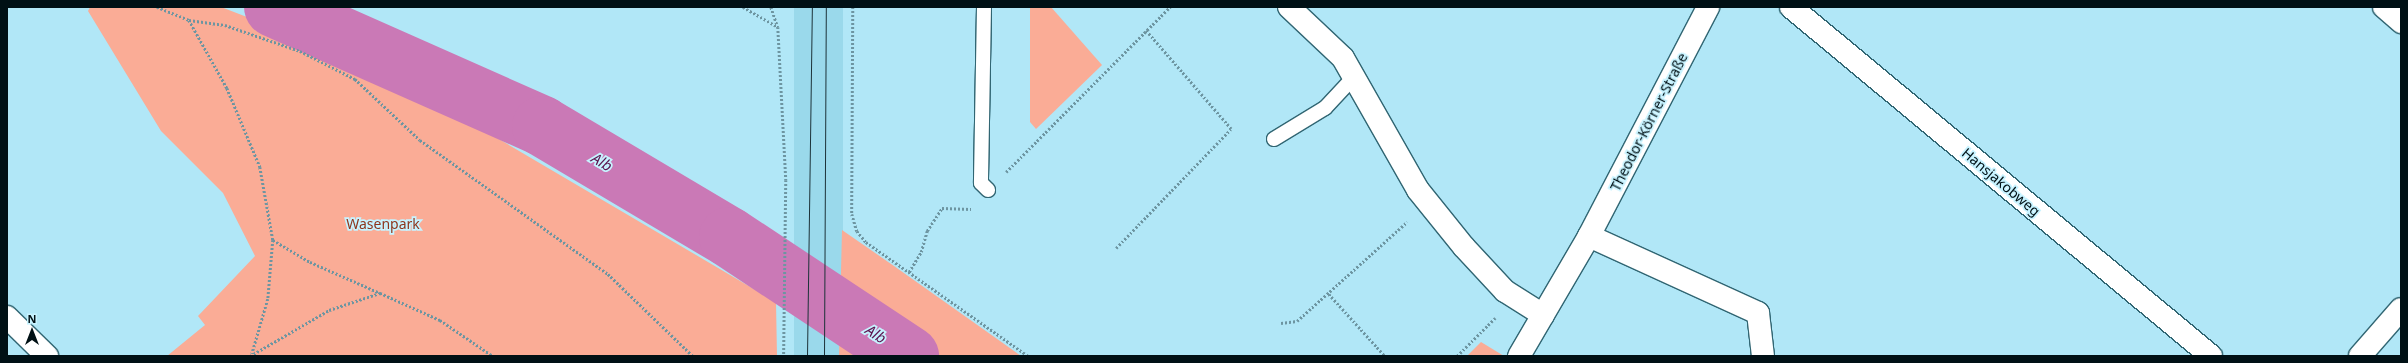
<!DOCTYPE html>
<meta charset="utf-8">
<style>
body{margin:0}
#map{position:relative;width:2408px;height:363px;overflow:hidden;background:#b1e7f7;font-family:"Noto Sans",sans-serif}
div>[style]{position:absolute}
.built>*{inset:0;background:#9ad9eb;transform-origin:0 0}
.green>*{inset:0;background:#faac96}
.river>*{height:60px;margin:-30px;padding:0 30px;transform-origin:30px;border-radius:30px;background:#ca79b6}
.path>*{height:2.5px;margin-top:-1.25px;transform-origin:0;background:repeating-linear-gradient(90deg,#6d95a1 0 2px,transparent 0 4px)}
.roads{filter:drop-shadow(1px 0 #316673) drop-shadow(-1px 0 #316673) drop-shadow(0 1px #316673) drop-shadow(0 -1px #316673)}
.lane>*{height:14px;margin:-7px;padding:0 7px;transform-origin:7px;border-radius:7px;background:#fff}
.street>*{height:22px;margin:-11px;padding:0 11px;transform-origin:11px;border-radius:11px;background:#fff}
.tram>*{height:1px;margin:-0.5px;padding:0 0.5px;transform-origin:0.5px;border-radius:0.5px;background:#1c3238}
span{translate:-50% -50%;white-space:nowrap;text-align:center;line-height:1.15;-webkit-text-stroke:3.5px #c7f3ff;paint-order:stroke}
.street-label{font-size:14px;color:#001015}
.park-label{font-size:14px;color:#8e361d}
.water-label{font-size:15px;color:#5c144f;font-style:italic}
.frame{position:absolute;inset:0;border:8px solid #001015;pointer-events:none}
.north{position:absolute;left:12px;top:311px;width:40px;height:40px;-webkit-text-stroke:3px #c7f3ff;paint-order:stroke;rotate:0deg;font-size:11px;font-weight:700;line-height:16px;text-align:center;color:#001015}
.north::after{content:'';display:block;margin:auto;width:14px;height:18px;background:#001015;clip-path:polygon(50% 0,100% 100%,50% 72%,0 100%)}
</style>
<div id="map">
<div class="built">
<i style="left:794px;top:7px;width:49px;height:349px"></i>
</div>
<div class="green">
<i style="clip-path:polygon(90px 7px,221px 7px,378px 68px,776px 302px,777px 356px,167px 356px,205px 325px,198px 316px,255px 256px,223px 193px,161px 131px,88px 11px)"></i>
<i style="clip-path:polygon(1030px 7px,1051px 7px,1102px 65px,1036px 129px,1030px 122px)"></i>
<i style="clip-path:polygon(842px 230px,894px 266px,1021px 356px,839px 356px)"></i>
<i style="clip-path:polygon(1481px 342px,1504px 356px,1467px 356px)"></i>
</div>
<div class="river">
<i style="left:274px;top:7px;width:293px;rotate:23.9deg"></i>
<i style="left:542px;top:126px;width:217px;rotate:30.7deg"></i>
<i style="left:729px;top:237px;width:216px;rotate:33.5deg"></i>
</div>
<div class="path">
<i style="left:157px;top:7px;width:35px;rotate:22deg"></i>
<i style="left:189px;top:20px;width:36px;rotate:8deg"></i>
<i style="left:225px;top:25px;width:79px;rotate:19.1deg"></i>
<i style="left:300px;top:51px;width:62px;rotate:27deg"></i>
<i style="left:355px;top:79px;width:89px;rotate:43.2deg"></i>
<i style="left:420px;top:140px;width:231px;rotate:35.5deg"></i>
<i style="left:608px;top:274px;width:118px;rotate:44deg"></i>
<i style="left:743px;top:7px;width:40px;rotate:29.7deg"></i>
<i style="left:771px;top:7px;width:21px;rotate:71deg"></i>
<i style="left:778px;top:27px;width:153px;rotate:87deg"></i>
<i style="left:786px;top:180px;width:176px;rotate:90.7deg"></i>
<i style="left:853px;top:7px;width:207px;rotate:90.3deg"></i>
<i style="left:852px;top:214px;width:18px;rotate:74deg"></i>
<i style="left:857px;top:231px;width:14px;rotate:51deg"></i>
<i style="left:866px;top:242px;width:198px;rotate:35.1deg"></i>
<i style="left:189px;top:20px;width:78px;rotate:60.8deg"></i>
<i style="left:227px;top:88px;width:86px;rotate:67.3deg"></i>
<i style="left:260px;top:167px;width:74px;rotate:79.9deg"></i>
<i style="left:273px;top:240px;width:59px;rotate:94.8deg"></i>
<i style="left:268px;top:299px;width:57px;rotate:106.2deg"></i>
<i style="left:1006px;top:172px;width:233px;rotate:-45.2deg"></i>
<i style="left:273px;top:240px;width:43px;rotate:30.7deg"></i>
<i style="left:310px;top:262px;width:77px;rotate:23.9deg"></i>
<i style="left:1116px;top:248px;width:165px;rotate:-46deg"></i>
<i style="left:1231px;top:129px;width:130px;rotate:-130.9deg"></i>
<i style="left:909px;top:272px;width:23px;rotate:-59deg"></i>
<i style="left:921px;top:252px;width:22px;rotate:-74deg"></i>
<i style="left:927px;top:231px;width:27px;rotate:-57deg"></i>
<i style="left:942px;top:208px;width:29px;rotate:2deg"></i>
<i style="left:1329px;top:294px;width:84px;rotate:47.9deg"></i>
<i style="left:1281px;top:323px;width:16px;rotate:-7deg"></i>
<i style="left:1297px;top:321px;width:148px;rotate:-42deg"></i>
<i style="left:250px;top:356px;width:91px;rotate:-30.2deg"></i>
<i style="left:329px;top:310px;width:54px;rotate:-18.4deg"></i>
<i style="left:380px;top:293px;width:66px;rotate:24.2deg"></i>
<i style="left:440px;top:320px;width:64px;rotate:34.2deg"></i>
<i style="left:1457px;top:356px;width:54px;rotate:-45deg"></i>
</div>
<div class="roads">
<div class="lane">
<i style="left:984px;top:7px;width:176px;rotate:91deg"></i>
<i style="left:981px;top:183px;width:10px;rotate:45deg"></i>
<i style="left:1274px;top:139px;width:60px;rotate:-31.3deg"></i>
<i style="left:1325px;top:108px;width:42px;rotate:-46.9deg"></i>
</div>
<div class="street">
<i style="left:1289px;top:7px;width:74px;rotate:43.4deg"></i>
<i style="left:1343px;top:58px;width:152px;rotate:60.4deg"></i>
<i style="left:1418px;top:190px;width:73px;rotate:51.1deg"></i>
<i style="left:1464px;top:247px;width:60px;rotate:47deg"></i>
<i style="left:1505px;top:291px;width:45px;rotate:32.3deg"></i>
<i style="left:1791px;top:7px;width:546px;rotate:39.72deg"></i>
<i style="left:2384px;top:7px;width:23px;rotate:41deg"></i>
<i style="left:1589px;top:236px;width:186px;rotate:24.5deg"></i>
<i style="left:1758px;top:313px;width:43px;rotate:83.4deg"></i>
<i style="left:7px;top:317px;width:56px;rotate:44.3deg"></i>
<i style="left:1519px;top:356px;width:139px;rotate:-59.7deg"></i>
<i style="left:1589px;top:236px;width:258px;rotate:-62.5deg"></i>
<i style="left:2360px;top:356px;width:62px;rotate:-48.9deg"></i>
</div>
</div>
<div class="tram">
<i style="left:807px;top:356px;width:349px;rotate:-89.2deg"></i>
<i style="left:824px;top:356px;width:349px;rotate:-89.7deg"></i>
</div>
<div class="street-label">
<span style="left:1649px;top:122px;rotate:-63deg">Theodor-Körner-Straße</span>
<span style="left:2001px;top:182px;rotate:40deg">Hansjakobweg</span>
</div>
<div class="park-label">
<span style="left:383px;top:224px">Wasenpark</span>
</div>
<div class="water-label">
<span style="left:602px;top:162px;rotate:31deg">Alb</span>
<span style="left:876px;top:334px;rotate:33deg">Alb</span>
</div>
<div class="frame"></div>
<div class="north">N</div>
</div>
